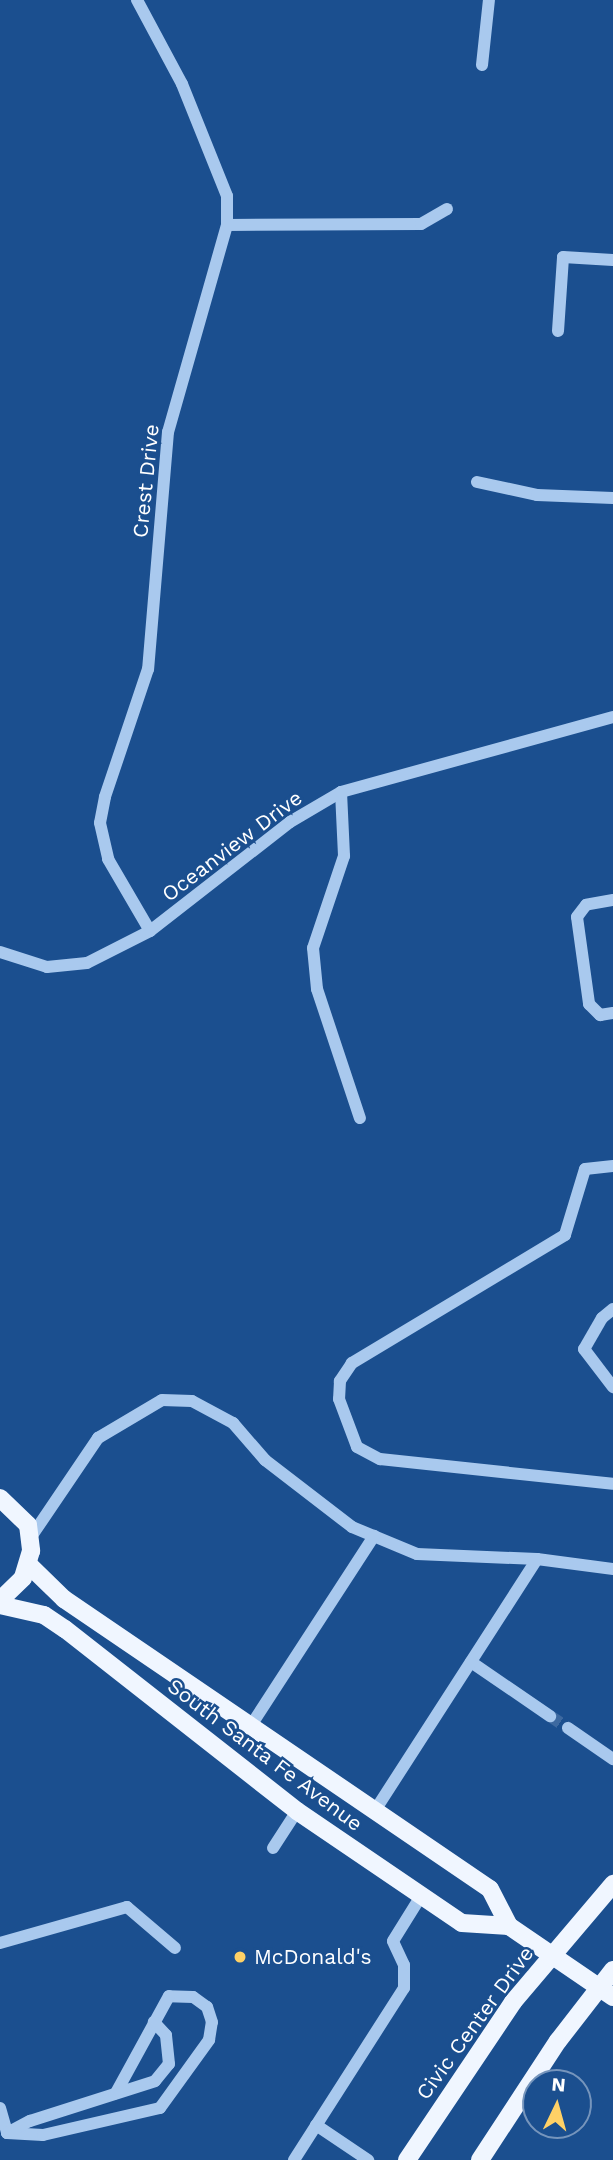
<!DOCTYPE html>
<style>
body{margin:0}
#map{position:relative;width:613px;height:2160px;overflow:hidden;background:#1b4f8f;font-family:"Work Sans",sans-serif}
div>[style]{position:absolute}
.minor-tunnel>*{height:12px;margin-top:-6px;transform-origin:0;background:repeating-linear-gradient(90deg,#3d69a0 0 12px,transparent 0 18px)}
.minor>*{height:12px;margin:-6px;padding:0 6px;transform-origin:6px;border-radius:6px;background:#a9c9ee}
.major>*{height:18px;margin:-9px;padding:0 9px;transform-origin:9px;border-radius:9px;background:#f0f6ff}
.dots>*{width:19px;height:19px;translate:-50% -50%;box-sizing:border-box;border:4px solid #1b4f8f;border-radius:50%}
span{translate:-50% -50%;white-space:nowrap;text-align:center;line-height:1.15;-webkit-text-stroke:5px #1b4f8f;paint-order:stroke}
.street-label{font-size:21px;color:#fff}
.poi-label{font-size:21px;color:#fff}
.left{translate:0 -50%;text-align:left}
.north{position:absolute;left:522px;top:2069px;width:70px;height:70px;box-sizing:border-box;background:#1b4f8f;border:2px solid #7695bc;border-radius:50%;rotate:5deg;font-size:19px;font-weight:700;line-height:28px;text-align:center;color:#fff}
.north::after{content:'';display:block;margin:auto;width:24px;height:32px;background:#ffd166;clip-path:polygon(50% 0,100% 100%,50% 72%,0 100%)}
</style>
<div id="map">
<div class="minor-tunnel">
<i style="left:550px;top:1716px;width:22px;rotate:34deg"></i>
</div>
<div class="minor">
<i style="left:137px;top:0;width:95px;rotate:61.8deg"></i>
<i style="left:182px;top:84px;width:121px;rotate:68.1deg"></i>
<i style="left:227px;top:196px;width:29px;rotate:90deg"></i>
<i style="left:227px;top:225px;width:215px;rotate:105.9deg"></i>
<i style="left:168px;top:432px;width:238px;rotate:94.8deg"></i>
<i style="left:148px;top:669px;width:135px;rotate:108.6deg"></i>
<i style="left:105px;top:797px;width:26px;rotate:101deg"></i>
<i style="left:100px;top:823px;width:37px;rotate:77deg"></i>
<i style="left:108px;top:859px;width:83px;rotate:59.7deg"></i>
<i style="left:482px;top:65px;width:65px;rotate:-83.9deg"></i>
<i style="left:227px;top:225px;width:194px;rotate:-0.3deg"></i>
<i style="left:421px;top:224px;width:30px;rotate:-30deg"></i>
<i style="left:558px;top:331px;width:74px;rotate:-86.1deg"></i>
<i style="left:563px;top:257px;width:50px;rotate:3.4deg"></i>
<i style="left:477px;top:482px;width:61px;rotate:12.2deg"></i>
<i style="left:537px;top:495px;width:76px;rotate:2.3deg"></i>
<i style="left:341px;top:792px;width:64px;rotate:87.3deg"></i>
<i style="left:344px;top:856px;width:97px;rotate:108.6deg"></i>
<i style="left:313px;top:948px;width:41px;rotate:84.4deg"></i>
<i style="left:317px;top:989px;width:136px;rotate:71.6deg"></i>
<i style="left:613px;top:900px;width:27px;rotate:170deg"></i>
<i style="left:586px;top:905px;width:15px;rotate:127deg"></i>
<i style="left:577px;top:917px;width:88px;rotate:82.1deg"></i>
<i style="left:589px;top:1004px;width:16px;rotate:45deg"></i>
<i style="left:600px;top:1015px;width:13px;rotate:-9deg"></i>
<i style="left:0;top:952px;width:49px;rotate:17.7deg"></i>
<i style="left:47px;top:967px;width:40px;rotate:-5.7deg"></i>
<i style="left:87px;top:963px;width:71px;rotate:-26.9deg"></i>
<i style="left:150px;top:931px;width:177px;rotate:-37.9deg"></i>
<i style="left:290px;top:822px;width:59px;rotate:-30.5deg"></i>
<i style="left:341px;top:792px;width:282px;rotate:-15.4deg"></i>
<i style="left:613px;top:1166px;width:28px;rotate:174deg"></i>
<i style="left:585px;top:1169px;width:69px;rotate:106.9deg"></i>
<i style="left:565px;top:1235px;width:249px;rotate:149deg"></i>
<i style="left:352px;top:1363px;width:22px;rotate:124deg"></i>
<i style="left:340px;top:1381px;width:18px;rotate:93deg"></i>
<i style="left:339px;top:1399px;width:51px;rotate:69.4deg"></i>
<i style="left:357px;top:1447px;width:26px;rotate:28deg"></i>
<i style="left:380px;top:1459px;width:234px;rotate:6.1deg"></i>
<i style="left:613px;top:1309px;width:14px;rotate:141deg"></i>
<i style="left:602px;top:1318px;width:36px;rotate:120deg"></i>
<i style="left:584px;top:1349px;width:48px;rotate:52.7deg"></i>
<i style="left:31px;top:1537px;width:120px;rotate:-55.9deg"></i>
<i style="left:98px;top:1438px;width:74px;rotate:-30.7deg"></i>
<i style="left:162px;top:1400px;width:30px;rotate:2deg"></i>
<i style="left:192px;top:1401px;width:47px;rotate:28.2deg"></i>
<i style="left:233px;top:1423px;width:49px;rotate:49.1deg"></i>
<i style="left:265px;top:1460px;width:110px;rotate:37.6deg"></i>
<i style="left:352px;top:1527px;width:70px;rotate:22.6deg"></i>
<i style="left:417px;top:1554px;width:120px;rotate:2.4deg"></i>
<i style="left:537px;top:1559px;width:77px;rotate:7.5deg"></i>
<i style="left:471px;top:1662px;width:96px;rotate:34.4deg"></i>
<i style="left:250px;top:1727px;width:228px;rotate:-57deg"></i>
<i style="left:568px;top:1728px;width:55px;rotate:34.6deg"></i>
<i style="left:374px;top:1812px;width:301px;rotate:-57.2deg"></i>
<i style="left:273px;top:1848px;width:44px;rotate:-57deg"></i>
<i style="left:0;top:1943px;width:132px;rotate:-15.8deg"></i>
<i style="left:127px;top:1907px;width:63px;rotate:40.5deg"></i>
<i style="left:0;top:2108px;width:26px;rotate:74deg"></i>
<i style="left:316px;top:2125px;width:63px;rotate:33.9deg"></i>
<i style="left:7px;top:2133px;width:36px;rotate:3deg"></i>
<i style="left:43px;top:2135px;width:120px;rotate:-13deg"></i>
<i style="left:160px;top:2108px;width:84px;rotate:-54.2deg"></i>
<i style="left:209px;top:2040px;width:18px;rotate:-81deg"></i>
<i style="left:212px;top:2022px;width:16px;rotate:-108deg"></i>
<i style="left:207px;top:2007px;width:17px;rotate:-144deg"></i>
<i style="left:193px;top:1997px;width:24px;rotate:-178deg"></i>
<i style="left:169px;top:1996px;width:111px;rotate:118.7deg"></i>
<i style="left:7px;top:2133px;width:26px;rotate:-28deg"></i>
<i style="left:30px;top:2121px;width:131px;rotate:-17.7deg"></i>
<i style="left:155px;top:2081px;width:22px;rotate:-51deg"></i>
<i style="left:169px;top:2064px;width:29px;rotate:-96deg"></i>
<i style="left:166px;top:2035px;width:18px;rotate:-133deg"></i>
<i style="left:294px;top:2160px;width:204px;rotate:-57.4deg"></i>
<i style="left:404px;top:1988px;width:23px;rotate:-90deg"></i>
<i style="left:404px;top:1965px;width:26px;rotate:-115deg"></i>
<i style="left:393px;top:1941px;width:53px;rotate:-58.1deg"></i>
</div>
<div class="major">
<i style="left:0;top:1498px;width:39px;rotate:44deg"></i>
<i style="left:28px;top:1525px;width:26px;rotate:83deg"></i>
<i style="left:31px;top:1551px;width:28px;rotate:107deg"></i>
<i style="left:23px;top:1578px;width:32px;rotate:136deg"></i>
<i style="left:29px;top:1565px;width:49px;rotate:44.2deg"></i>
<i style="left:64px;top:1599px;width:515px;rotate:34.25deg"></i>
<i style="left:490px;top:1889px;width:42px;rotate:62.8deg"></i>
<i style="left:0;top:1605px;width:45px;rotate:12.8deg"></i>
<i style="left:44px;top:1615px;width:25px;rotate:34deg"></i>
<i style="left:65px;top:1629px;width:295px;rotate:38.1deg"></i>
<i style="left:297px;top:1811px;width:199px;rotate:34.2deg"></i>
<i style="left:462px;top:1923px;width:47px;rotate:3.7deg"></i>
<i style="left:509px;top:1926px;width:126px;rotate:34.3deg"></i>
<i style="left:407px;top:2160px;width:190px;rotate:-56.1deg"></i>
<i style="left:513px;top:2002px;width:155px;rotate:-49.7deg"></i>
<i style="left:480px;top:2160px;width:142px;rotate:-56.8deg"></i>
<i style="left:558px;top:2041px;width:90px;rotate:-52.2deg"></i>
</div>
<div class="dots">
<i style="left:240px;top:1957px;background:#ffd166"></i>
</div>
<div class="street-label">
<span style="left:146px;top:481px;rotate:-84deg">Crest Drive</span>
<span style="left:232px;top:846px;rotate:-37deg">Oceanview Drive</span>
<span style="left:265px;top:1755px;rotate:37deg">South Santa Fe Avenue</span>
<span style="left:475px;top:2023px;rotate:-54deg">Civic Center Drive</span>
</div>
<div class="poi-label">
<span class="left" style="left:254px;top:1957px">McDonald's</span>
</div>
<div class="north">N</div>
</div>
